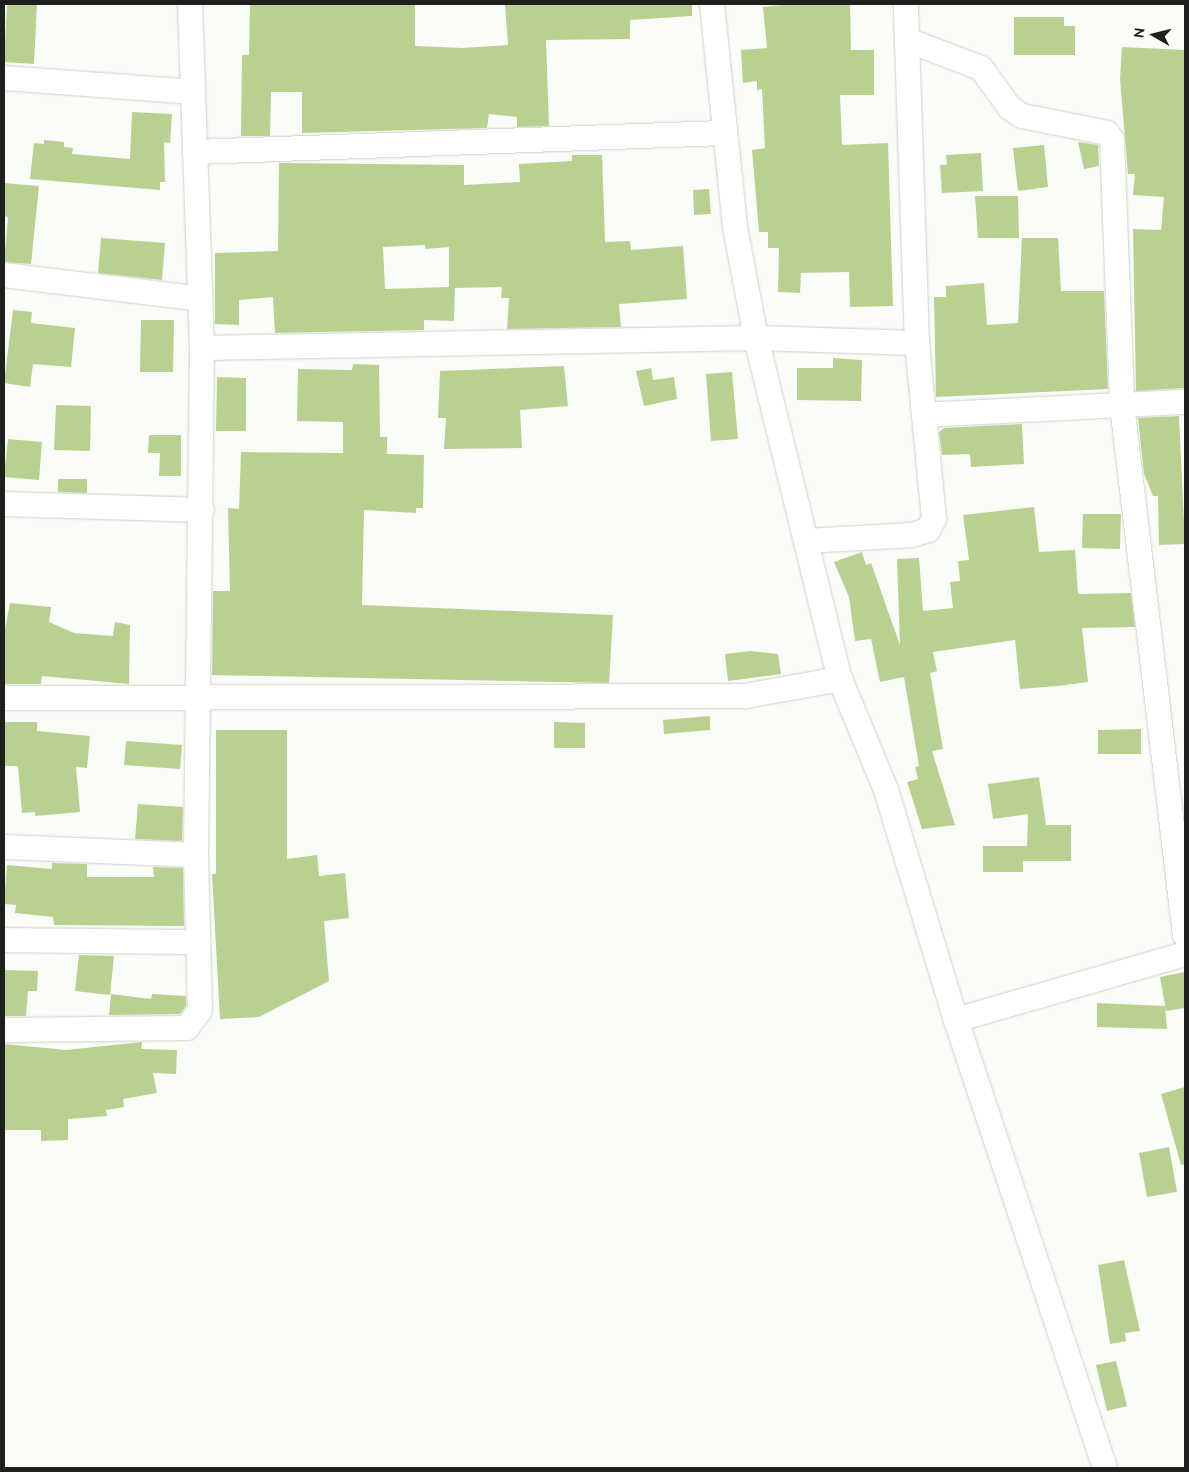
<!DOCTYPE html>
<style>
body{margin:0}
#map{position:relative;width:1189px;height:1472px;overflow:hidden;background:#fafdf7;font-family:Ubuntu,sans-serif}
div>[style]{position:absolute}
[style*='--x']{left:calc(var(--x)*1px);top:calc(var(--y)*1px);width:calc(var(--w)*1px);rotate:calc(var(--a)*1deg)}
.building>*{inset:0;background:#b9d190}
.roads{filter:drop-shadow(0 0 1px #cdd0ca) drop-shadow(0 0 1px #cdd0ca)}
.minor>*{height:24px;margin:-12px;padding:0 12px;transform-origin:12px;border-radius:12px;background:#fff}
span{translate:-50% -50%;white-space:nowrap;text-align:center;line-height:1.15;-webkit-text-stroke:4px #fff;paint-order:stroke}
.frame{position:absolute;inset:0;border:5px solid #1f201e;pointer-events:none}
.north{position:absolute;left:1129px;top:10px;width:50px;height:50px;-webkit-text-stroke:4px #fff;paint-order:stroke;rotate:278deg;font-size:14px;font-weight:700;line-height:20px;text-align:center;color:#1f201e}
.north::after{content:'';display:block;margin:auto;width:18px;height:22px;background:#1f201e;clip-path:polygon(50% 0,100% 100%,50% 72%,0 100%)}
</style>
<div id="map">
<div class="building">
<i style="clip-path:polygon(7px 4px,37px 4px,34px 64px,4px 62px)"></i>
<i style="clip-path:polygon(250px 4px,415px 4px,415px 46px,463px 48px,508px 45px,505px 4px,692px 4px,692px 16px,630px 20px,630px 39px,546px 40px,549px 126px,517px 127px,517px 117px,489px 114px,487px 128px,302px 133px,302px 92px,271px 92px,270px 136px,241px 136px,242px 55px,249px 55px)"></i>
<i style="clip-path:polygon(790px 4px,850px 4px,851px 50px,874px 50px,874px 95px,840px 95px,842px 145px,888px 143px,893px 306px,850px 307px,849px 272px,801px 273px,800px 293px,778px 292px,779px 248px,768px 248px,768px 232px,759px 232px,752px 150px,765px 148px,762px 89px,757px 90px,757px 81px,743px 83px,741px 50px,767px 48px,763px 7px)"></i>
<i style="clip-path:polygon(1014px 17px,1064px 17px,1064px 26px,1075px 26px,1075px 55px,1014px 55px)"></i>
<i style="clip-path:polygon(1122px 47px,1185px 50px,1185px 388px,1136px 391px,1133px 229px,1161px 230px,1164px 197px,1133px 195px,1135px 174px,1128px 174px,1120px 79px)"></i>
<i style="clip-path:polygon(132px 112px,172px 114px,170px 143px,164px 142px,165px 182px,160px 182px,160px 190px,30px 179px,34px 143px,44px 144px,44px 140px,64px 142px,64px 147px,73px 148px,72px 154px,130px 159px)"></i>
<i style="clip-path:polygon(1078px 142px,1098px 145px,1099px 166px,1084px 169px)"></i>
<i style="clip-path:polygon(1044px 145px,1048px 187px,1018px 191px,1013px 148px)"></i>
<i style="clip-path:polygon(981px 153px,983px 191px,942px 193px,940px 165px,947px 165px,946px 155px)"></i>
<i style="clip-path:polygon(evenodd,572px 155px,602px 155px,605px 242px,630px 241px,631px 250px,683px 246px,687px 299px,619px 304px,621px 327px,507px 329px,509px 298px,501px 298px,502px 287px,455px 288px,454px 321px,424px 320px,424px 330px,275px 333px,273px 297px,239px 300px,239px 325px,215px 324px,215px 253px,278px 251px,279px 163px,464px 165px,464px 185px,520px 182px,519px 164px,572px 161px,572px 155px,425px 245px,425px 249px,449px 247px,449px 287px,385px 289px,383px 247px,425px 245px)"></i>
<i style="clip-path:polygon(4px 183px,39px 186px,31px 264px,4px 262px,8px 217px,4px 216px)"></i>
<i style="clip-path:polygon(709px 189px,711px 214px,694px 215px,693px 190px)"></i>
<i style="clip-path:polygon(975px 196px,1018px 196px,1019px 238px,978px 238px)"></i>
<i style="clip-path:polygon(101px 238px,165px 243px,162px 280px,98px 273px)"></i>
<i style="clip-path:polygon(1022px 238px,1058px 238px,1061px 291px,1104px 291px,1108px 389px,936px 397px,934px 297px,946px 297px,946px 286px,984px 283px,987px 325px,1018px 323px)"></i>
<i style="clip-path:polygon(13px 310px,32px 312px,31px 323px,75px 328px,71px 367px,33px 364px,30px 387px,4px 383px)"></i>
<i style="clip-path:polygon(141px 320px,174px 320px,173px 372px,140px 372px)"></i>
<i style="clip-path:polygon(833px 358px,862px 360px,861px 401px,797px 400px,797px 368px,833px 368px)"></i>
<i style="clip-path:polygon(353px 364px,379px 365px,380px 437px,387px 437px,387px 454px,424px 455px,423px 508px,416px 508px,416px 513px,364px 510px,362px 605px,613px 615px,609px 683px,212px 675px,213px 591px,230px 591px,228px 508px,239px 509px,241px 452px,343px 453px,343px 422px,297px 421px,298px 369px,352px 370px)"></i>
<i style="clip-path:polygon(564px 366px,568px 406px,520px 410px,522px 448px,444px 449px,446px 418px,438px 418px,440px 371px)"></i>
<i style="clip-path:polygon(651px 368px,653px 380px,674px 377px,677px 399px,644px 406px,636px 371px)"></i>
<i style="clip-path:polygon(732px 372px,738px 439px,711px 441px,706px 374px)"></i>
<i style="clip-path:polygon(217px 377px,246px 378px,246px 431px,216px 431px)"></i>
<i style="clip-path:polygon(56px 405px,91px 406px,90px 451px,54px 450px)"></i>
<i style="clip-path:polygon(1179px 416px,1185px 544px,1159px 545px,1158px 496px,1153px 496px,1144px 474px,1138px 418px)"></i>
<i style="clip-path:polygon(1022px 424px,1024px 464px,971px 467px,970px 454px,942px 455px,939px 432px,944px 428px)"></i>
<i style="clip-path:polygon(149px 435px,181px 435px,181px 476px,159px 476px,160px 453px,148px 453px)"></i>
<i style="clip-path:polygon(8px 439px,42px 442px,39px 480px,4px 477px)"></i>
<i style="clip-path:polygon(58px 479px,87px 479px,87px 493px,58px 492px)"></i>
<i style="clip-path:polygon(1034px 507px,1039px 552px,1075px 550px,1078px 594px,1131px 593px,1135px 627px,1082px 628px,1088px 682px,1058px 686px,1020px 689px,1015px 640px,933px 652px,937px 671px,930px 673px,943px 749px,932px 751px,955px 825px,922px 829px,907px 782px,918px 779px,915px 767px,919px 766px,904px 677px,880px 682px,871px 639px,855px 641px,849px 597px,834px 562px,862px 552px,866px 565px,871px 563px,900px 645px,897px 559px,919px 558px,923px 611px,953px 608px,950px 582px,960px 581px,958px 561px,969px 560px,963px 515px)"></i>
<i style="clip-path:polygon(1083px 514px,1121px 514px,1120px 549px,1082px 548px)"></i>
<i style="clip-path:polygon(10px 603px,51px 607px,49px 622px,74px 633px,113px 636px,115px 622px,130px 625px,129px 684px,42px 676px,41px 684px,4px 684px,4px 634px)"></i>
<i style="clip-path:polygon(750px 651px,778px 654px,781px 674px,728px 681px,725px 654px)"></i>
<i style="clip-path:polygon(710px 716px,710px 730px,664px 734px,663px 720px)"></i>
<i style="clip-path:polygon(4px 722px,37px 722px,37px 731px,90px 736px,87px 768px,76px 767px,80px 812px,35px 816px,35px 812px,22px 813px,18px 766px,4px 766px)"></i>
<i style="clip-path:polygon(554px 722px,585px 723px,585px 748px,554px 748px)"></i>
<i style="clip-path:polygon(1141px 729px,1141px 754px,1098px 754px,1098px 730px)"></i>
<i style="clip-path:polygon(216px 730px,287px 730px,287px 859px,317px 855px,319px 876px,345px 873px,349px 918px,324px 921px,329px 981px,259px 1017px,220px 1019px,212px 874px,216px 874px)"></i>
<i style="clip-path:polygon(126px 741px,182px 745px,180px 769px,124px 765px)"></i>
<i style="clip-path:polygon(1039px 777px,1046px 825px,1071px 825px,1071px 861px,1023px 861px,1023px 872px,983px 872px,983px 846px,1027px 846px,1028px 814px,993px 819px,988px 784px)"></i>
<i style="clip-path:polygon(138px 804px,183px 807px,182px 841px,135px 839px)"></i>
<i style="clip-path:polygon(52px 863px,87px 864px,87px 877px,154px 877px,153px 867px,183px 868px,184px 926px,54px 925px,53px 917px,15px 913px,16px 905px,4px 904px,7px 865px,52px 869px)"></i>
<i style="clip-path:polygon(79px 955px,114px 956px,110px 995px,75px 991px)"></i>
<i style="clip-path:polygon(4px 970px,38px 971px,37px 991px,28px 991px,26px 1016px,4px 1016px)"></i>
<i style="clip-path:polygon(1185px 972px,1185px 1008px,1166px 1011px,1160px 977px)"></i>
<i style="clip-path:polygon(111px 994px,151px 999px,152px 994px,186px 996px,186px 1006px,180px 1014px,109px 1015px)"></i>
<i style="clip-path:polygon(1097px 1003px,1165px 1006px,1167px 1029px,1097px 1027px)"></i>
<i style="clip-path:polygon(142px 1042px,141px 1049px,177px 1050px,176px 1074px,153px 1073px,157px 1093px,123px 1099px,124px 1107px,106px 1110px,107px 1116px,68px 1119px,68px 1140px,41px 1141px,41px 1130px,4px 1130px,4px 1044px,66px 1050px)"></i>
<i style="clip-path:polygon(1185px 1087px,1185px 1164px,1181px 1165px,1161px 1094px)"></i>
<i style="clip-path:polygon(1169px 1147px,1177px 1192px,1147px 1197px,1139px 1153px)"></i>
<i style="clip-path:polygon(1124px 1260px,1140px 1331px,1125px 1333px,1126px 1341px,1110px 1344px,1098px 1265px)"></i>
<i style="clip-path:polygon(1116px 1361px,1127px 1406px,1107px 1411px,1096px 1365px)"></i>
</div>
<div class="roads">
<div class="minor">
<i style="--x:712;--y:4;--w:224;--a:84.1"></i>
<i style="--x:735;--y:227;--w:113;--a:79.3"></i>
<i style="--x:756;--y:338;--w:351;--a:76.2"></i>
<i style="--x:840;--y:679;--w:120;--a:67.5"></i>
<i style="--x:886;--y:790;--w:240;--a:73.1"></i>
<i style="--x:956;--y:1020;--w:472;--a:71.6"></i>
<i style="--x:907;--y:40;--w:79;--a:20.7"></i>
<i style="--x:981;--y:68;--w:49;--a:54.1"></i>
<i style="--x:1010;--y:108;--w:14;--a:34"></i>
<i style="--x:1022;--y:116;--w:87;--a:11.3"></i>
<i style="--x:1107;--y:133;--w:9;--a:54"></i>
<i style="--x:1112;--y:140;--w:265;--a:87.8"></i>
<i style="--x:1122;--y:405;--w:534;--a:83.22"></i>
<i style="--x:4;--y:78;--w:190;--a:4.2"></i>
<i style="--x:195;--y:152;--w:529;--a:-2.06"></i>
<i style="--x:4;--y:275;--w:198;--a:6.9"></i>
<i style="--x:202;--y:348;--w:554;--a:-1.03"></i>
<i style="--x:756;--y:338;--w:161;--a:1.8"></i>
<i style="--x:924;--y:415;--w:261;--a:-2.9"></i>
<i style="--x:4;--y:504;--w:198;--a:1.7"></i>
<i style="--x:806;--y:541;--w:106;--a:-3.2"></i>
<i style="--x:912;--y:535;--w:17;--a:-17"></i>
<i style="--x:928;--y:530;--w:13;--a:-61"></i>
<i style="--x:934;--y:519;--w:177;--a:-95.5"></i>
<i style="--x:917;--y:343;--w:339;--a:-91.9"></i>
<i style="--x:4;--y:698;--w:741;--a:-0.15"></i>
<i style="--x:745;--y:696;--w:97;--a:-10.1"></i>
<i style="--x:4;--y:847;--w:192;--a:2.4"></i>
<i style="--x:4;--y:940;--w:194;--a:0.6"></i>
<i style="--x:956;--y:1020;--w:238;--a:-16.1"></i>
<i style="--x:4;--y:1030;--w:183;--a:-0.6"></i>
<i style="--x:187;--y:1028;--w:22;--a:-54"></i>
<i style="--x:200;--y:1010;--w:155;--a:-91.5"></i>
<i style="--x:196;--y:855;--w:507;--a:-89.32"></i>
<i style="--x:202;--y:348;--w:344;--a:-92"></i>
</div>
</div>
<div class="frame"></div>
<div class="north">N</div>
</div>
